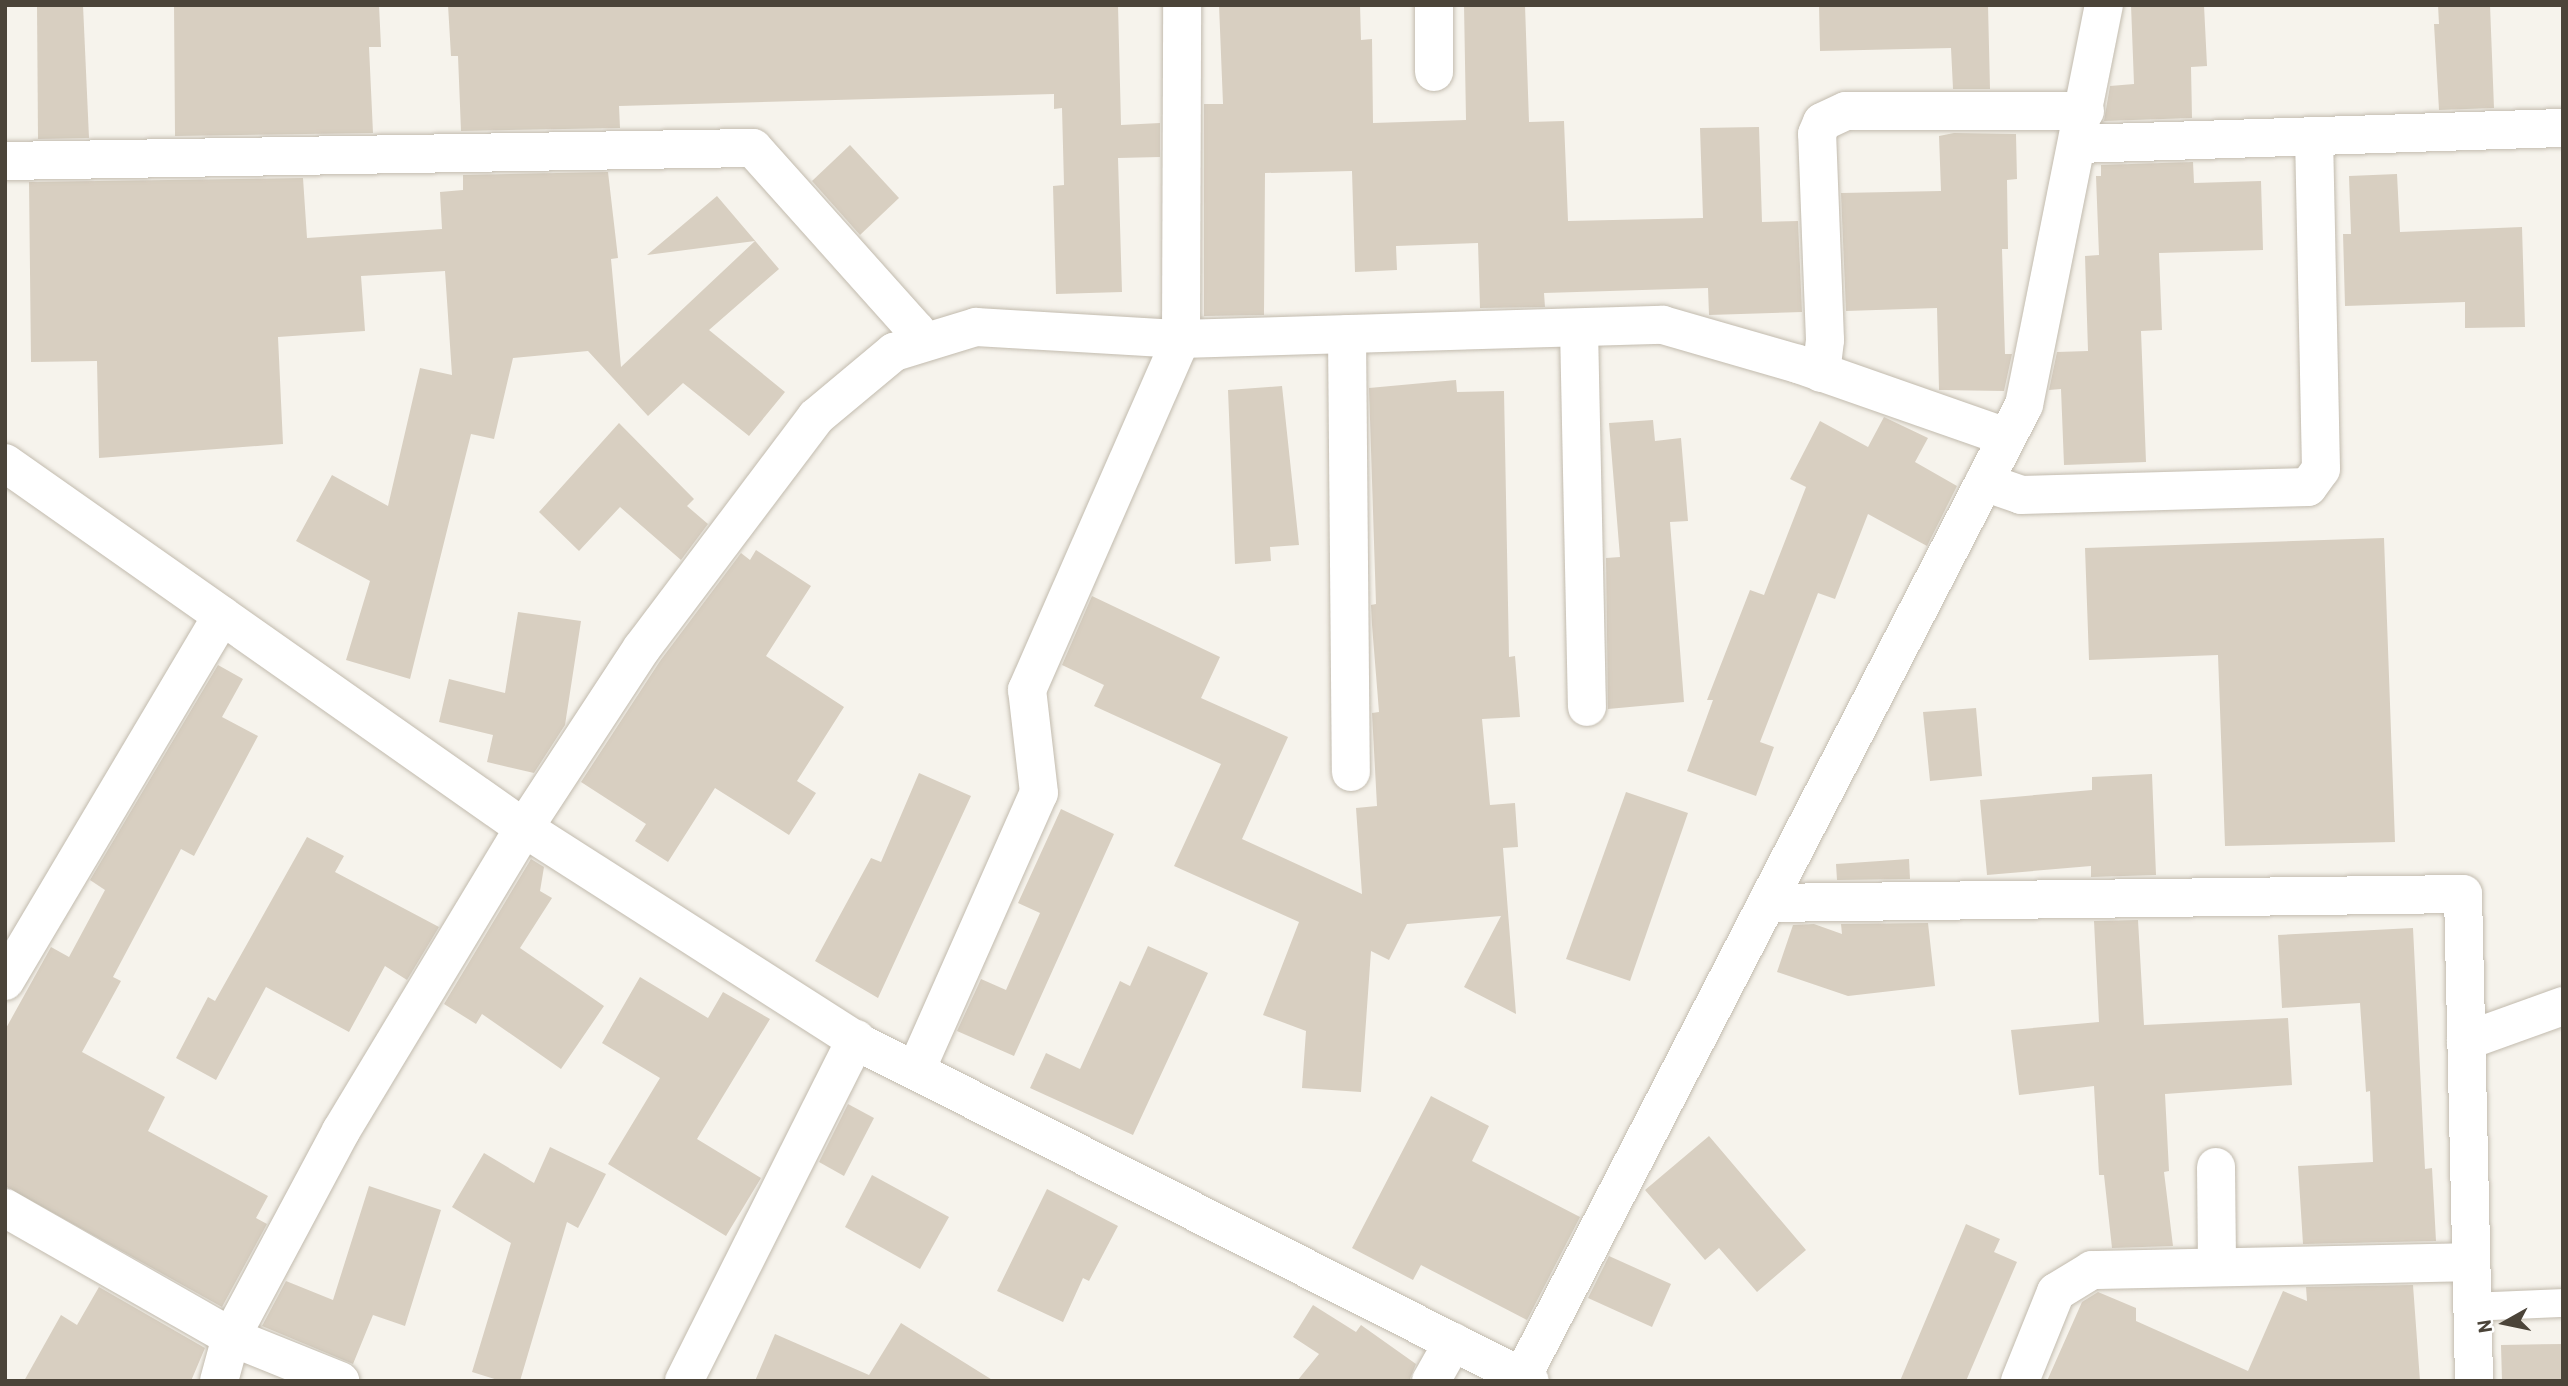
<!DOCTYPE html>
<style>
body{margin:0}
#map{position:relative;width:2568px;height:1386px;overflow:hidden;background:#f6f3ec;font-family:Barlow,sans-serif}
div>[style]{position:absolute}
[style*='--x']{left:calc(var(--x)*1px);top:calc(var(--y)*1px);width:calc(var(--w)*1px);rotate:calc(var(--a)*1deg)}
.building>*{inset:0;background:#d8cfc1}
.roads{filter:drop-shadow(0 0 2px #c2bbae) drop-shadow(0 0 2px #c2bbae)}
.service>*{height:28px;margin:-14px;padding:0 14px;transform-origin:14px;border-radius:14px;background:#fff}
.minor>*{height:38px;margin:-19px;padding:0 19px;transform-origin:19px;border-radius:19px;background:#fff}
.tertiary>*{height:38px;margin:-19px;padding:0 19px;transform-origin:19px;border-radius:19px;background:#fff}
span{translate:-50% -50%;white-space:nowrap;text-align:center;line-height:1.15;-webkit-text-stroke:7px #fff;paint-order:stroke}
.frame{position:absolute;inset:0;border:7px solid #4b4439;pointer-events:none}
.north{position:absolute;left:2470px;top:1288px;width:70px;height:70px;-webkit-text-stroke:5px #fff;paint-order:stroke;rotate:261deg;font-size:19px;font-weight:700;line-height:28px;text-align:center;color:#4b4439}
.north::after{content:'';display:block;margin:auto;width:24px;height:32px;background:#4b4439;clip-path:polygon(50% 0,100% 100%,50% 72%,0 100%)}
</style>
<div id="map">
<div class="building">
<i style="clip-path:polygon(37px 5px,83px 5px,89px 138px,38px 139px)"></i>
<i style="clip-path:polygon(174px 5px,379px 5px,381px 47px,369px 47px,373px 133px,175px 136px)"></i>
<i style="clip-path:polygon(448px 5px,1118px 5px,1121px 125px,1160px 123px,1160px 157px,1118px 158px,1122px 292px,1056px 294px,1053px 186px,1064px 185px,1062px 108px,1054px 109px,1054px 94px,619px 106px,620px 128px,461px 131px,458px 56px,451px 56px)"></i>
<i style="clip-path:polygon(1219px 5px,1360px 5px,1361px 40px,1372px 39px,1373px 123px,1466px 120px,1464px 5px,1525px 5px,1529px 122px,1564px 121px,1568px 221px,1703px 218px,1700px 128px,1759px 127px,1762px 222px,1798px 221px,1802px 312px,1709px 315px,1708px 288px,1544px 293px,1545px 307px,1480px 308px,1478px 243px,1396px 246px,1397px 270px,1355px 272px,1352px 171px,1265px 173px,1264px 315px,1204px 316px,1204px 104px,1223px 104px)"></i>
<i style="clip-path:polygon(1819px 5px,1988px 5px,1990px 89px,1953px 89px,1951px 48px,1820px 51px)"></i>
<i style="clip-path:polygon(2131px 5px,2204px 5px,2207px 66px,2191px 67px,2192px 118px,2104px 121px,2110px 86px,2134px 84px)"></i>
<i style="clip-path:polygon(2438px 5px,2490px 5px,2494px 108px,2439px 110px,2434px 24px,2439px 24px)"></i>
<i style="clip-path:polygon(1954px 133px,2016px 134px,2017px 179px,2007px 180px,2008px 249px,2002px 249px,2005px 354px,2012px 354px,2004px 391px,1939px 390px,1937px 308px,1846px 311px,1841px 193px,1941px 191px,1939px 136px)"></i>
<i style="clip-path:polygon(850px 145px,899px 198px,860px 235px,812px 181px)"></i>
<i style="clip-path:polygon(2193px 162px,2194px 183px,2261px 181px,2263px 250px,2159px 253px,2162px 330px,2141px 331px,2146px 462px,2064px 465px,2061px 389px,2049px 390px,2057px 352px,2088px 351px,2085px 256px,2099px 255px,2096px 176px,2101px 176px,2101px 165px)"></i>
<i style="clip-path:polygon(608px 172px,618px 258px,611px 259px,621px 367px,755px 241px,647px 255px,717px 196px,779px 269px,709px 330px,785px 392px,749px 436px,683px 383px,648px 416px,588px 351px,513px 358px,494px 439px,471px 434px,410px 679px,346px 660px,370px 581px,296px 541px,332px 475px,388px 506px,420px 368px,452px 375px,445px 271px,361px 276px,365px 331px,278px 337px,283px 444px,99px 458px,97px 361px,31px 362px,29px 182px,303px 178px,307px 238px,442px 229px,440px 192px,463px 190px,463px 175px)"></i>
<i style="clip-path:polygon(2397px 174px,2400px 232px,2522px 227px,2525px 327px,2465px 328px,2465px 302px,2345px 306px,2343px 234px,2351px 234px,2349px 176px)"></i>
<i style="clip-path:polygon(1456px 380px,1457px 392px,1504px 391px,1509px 657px,1515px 656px,1520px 717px,1482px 719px,1490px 805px,1515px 803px,1518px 847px,1503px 848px,1516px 1014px,1464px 987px,1501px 916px,1407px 924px,1389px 960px,1371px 951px,1361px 1092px,1302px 1088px,1306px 1031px,1263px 1015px,1299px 922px,1174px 866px,1221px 764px,1094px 706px,1104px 685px,1062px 665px,1092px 596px,1220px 657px,1201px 698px,1288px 737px,1242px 839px,1362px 894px,1356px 808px,1377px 806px,1372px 713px,1379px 712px,1372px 625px,1371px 605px,1376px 604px,1369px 388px)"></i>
<i style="clip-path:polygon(1282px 386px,1299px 545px,1270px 547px,1271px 561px,1235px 564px,1228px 390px)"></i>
<i style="clip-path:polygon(1884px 417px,1928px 438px,1915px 462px,1957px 486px,1927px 546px,1868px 514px,1835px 599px,1818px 593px,1760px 742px,1774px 747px,1756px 796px,1687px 771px,1713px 700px,1707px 700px,1750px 590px,1764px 595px,1806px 487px,1790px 479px,1820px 421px,1868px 447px)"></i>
<i style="clip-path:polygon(1653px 420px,1655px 441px,1681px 438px,1688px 521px,1670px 522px,1684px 702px,1608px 709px,1606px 558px,1620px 557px,1609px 423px)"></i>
<i style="clip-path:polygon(619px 423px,694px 499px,687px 506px,708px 524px,681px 560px,620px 507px,579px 551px,539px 512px)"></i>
<i style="clip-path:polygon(2384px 538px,2395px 842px,2225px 846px,2218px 655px,2089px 660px,2085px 548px)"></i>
<i style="clip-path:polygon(756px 550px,811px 586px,766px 656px,844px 707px,797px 781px,816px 793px,789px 835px,715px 788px,668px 862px,635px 841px,646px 824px,581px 782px,660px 661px,741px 553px,750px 560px)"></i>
<i style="clip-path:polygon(518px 612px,581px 621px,565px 725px,534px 773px,487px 762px,493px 735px,439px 722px,449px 679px,505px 693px)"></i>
<i style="clip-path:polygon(218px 665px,243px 679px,222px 717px,258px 736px,194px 856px,181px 849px,113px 977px,121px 981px,82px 1052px,165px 1097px,148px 1131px,268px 1196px,256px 1218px,267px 1224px,222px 1307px,5px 1186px,5px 1030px,51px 947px,69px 957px,105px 890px,90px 880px)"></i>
<i style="clip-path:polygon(1976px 708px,1982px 776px,1930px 781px,1923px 712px)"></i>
<i style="clip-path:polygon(919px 773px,971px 796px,878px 998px,815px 961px,871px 858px,881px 862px)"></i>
<i style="clip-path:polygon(2152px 774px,2156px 875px,2091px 877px,2091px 866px,1987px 875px,1980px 800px,2092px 790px,2092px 777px)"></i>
<i style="clip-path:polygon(1626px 792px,1688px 813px,1630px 981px,1566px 959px)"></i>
<i style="clip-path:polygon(1061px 809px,1114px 834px,1014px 1056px,957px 1031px,981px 979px,1006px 990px,1040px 913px,1018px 903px)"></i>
<i style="clip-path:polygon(307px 837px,344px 856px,335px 872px,439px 927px,407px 980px,385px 966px,349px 1032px,266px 987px,216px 1080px,176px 1058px,208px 997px,215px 1001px)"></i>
<i style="clip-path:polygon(531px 859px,544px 867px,540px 891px,552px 898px,520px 948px,604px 1006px,561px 1069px,482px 1014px,476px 1024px,444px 1004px)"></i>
<i style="clip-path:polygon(1909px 859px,1910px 879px,1837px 880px,1836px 864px)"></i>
<i style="clip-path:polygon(2138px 920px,2144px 1025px,2288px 1018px,2292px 1085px,2165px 1094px,2169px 1171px,2164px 1172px,2173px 1246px,2112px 1248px,2104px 1175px,2099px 1175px,2094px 1086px,2019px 1095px,2011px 1030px,2099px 1022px,2094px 921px)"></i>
<i style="clip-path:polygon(1928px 923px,1935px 986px,1848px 996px,1777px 972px,1793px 925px,1814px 924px,1842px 934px,1841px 924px)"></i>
<i style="clip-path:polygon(2413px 928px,2425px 1169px,2432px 1168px,2436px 1241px,2303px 1244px,2298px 1166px,2373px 1162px,2370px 1091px,2366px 1092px,2360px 1003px,2282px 1008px,2278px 935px)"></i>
<i style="clip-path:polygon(1148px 946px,1208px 973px,1133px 1135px,1030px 1088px,1046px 1053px,1080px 1069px,1120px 981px,1130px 986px)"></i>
<i style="clip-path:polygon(640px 977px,708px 1018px,723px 992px,770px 1019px,697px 1139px,761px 1178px,726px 1236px,608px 1164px,660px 1078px,602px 1043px)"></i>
<i style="clip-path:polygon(1431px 1096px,1489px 1126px,1472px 1161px,1580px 1217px,1527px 1320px,1421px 1265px,1413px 1280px,1352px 1248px)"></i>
<i style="clip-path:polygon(848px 1104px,874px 1118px,844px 1176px,819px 1162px)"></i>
<i style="clip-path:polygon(1709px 1136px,1806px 1250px,1757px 1292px,1719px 1248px,1705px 1260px,1645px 1190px)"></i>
<i style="clip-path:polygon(550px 1147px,606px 1174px,578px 1228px,567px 1222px,520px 1381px,501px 1381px,472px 1372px,511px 1243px,452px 1207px,484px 1153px,534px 1183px)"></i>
<i style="clip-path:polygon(872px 1175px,949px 1217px,920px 1269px,845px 1227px)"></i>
<i style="clip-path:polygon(369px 1186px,441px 1210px,405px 1326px,373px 1315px,353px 1364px,262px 1326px,286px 1281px,333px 1300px)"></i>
<i style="clip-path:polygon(1047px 1189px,1118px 1226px,1089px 1281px,1083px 1278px,1063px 1322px,997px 1291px)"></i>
<i style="clip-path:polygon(1966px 1224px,2000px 1239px,1994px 1252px,2017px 1262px,1966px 1381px,1900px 1381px)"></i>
<i style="clip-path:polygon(1609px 1256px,1671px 1284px,1652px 1327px,1588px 1298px)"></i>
<i style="clip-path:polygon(2413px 1285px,2420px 1381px,2047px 1381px,2082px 1302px,2098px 1292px,2136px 1308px,2136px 1321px,2248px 1371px,2283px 1291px,2307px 1301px,2306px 1287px)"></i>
<i style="clip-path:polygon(99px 1287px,205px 1348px,191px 1381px,24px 1381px,61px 1315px,77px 1325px)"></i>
<i style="clip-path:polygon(1313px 1305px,1356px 1332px,1361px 1325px,1416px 1364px,1409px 1381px,1297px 1381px,1319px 1354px,1293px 1337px)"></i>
<i style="clip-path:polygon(901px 1323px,994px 1381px,755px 1381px,775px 1334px,869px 1375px)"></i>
<i style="clip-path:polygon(2563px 1344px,2563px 1381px,2502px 1381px,2501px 1345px)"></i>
</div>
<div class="roads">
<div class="service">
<i style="--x:2471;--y:1307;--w:92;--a:-2.5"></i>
</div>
<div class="minor">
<i style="--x:1434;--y:5;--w:67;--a:90"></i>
<i style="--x:2079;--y:144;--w:484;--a:-1.9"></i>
<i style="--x:5;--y:161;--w:748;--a:-1"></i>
<i style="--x:753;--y:148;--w:244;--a:48.2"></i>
<i style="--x:916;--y:330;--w:14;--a:69"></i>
<i style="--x:1579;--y:328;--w:379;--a:88.8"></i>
<i style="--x:1347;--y:334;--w:438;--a:89.5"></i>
<i style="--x:1821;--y:373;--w:33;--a:-83"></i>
<i style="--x:1825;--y:340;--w:206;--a:-92.2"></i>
<i style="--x:1817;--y:134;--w:13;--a:-67"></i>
<i style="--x:1822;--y:122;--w:26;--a:-25"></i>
<i style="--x:1846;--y:111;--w:239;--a:0"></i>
<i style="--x:1984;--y:482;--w:39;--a:19"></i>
<i style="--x:2021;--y:495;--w:287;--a:-1.6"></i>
<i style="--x:2308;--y:487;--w:22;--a:-54"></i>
<i style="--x:2321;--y:469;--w:331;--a:-91.2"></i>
<i style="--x:1767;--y:903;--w:696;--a:-0.74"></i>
<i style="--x:2463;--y:894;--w:487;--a:88.7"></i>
<i style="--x:5;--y:981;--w:425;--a:-59.3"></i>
<i style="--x:2466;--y:1041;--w:103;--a:-19.8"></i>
<i style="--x:916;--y:1070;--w:303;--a:-66.1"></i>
<i style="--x:1039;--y:793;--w:104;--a:-96.6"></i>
<i style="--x:1027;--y:690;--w:383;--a:-66.3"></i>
<i style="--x:1181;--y:339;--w:334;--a:-89.8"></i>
<i style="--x:2216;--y:1167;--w:98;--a:89.4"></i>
<i style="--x:5;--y:1208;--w:260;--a:29.7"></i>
<i style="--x:231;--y:1337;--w:118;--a:22"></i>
<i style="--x:1522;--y:1377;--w:1094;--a:-62.69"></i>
<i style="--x:2024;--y:405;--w:408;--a:-78.7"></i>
<i style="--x:219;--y:1381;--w:46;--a:-74.7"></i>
<i style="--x:231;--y:1337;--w:234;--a:-61.9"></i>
<i style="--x:341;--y:1131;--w:354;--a:-58.9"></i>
<i style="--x:524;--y:828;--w:215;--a:-56.8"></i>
<i style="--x:642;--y:648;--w:289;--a:-53"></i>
<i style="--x:816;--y:417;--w:102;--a:-39.8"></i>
<i style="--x:894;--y:352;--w:86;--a:-17"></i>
<i style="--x:976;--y:327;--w:205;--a:3.4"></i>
<i style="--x:1181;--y:339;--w:482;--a:-1.7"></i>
<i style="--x:1663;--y:325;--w:141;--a:16.1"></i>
<i style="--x:1798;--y:364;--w:221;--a:19.3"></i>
<i style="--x:684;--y:1381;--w:383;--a:-63.3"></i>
<i style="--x:1431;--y:1381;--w:45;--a:-60.6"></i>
<i style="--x:2020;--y:1381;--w:96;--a:-68"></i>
<i style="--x:2056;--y:1292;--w:42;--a:-31.4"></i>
<i style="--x:2092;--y:1270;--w:378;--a:-1.2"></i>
</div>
<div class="tertiary">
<i style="--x:5;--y:463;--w:634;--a:35.12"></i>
<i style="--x:524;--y:828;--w:399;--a:32.6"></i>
<i style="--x:860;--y:1043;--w:750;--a:26.77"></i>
</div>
</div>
<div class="frame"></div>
<div class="north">N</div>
</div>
